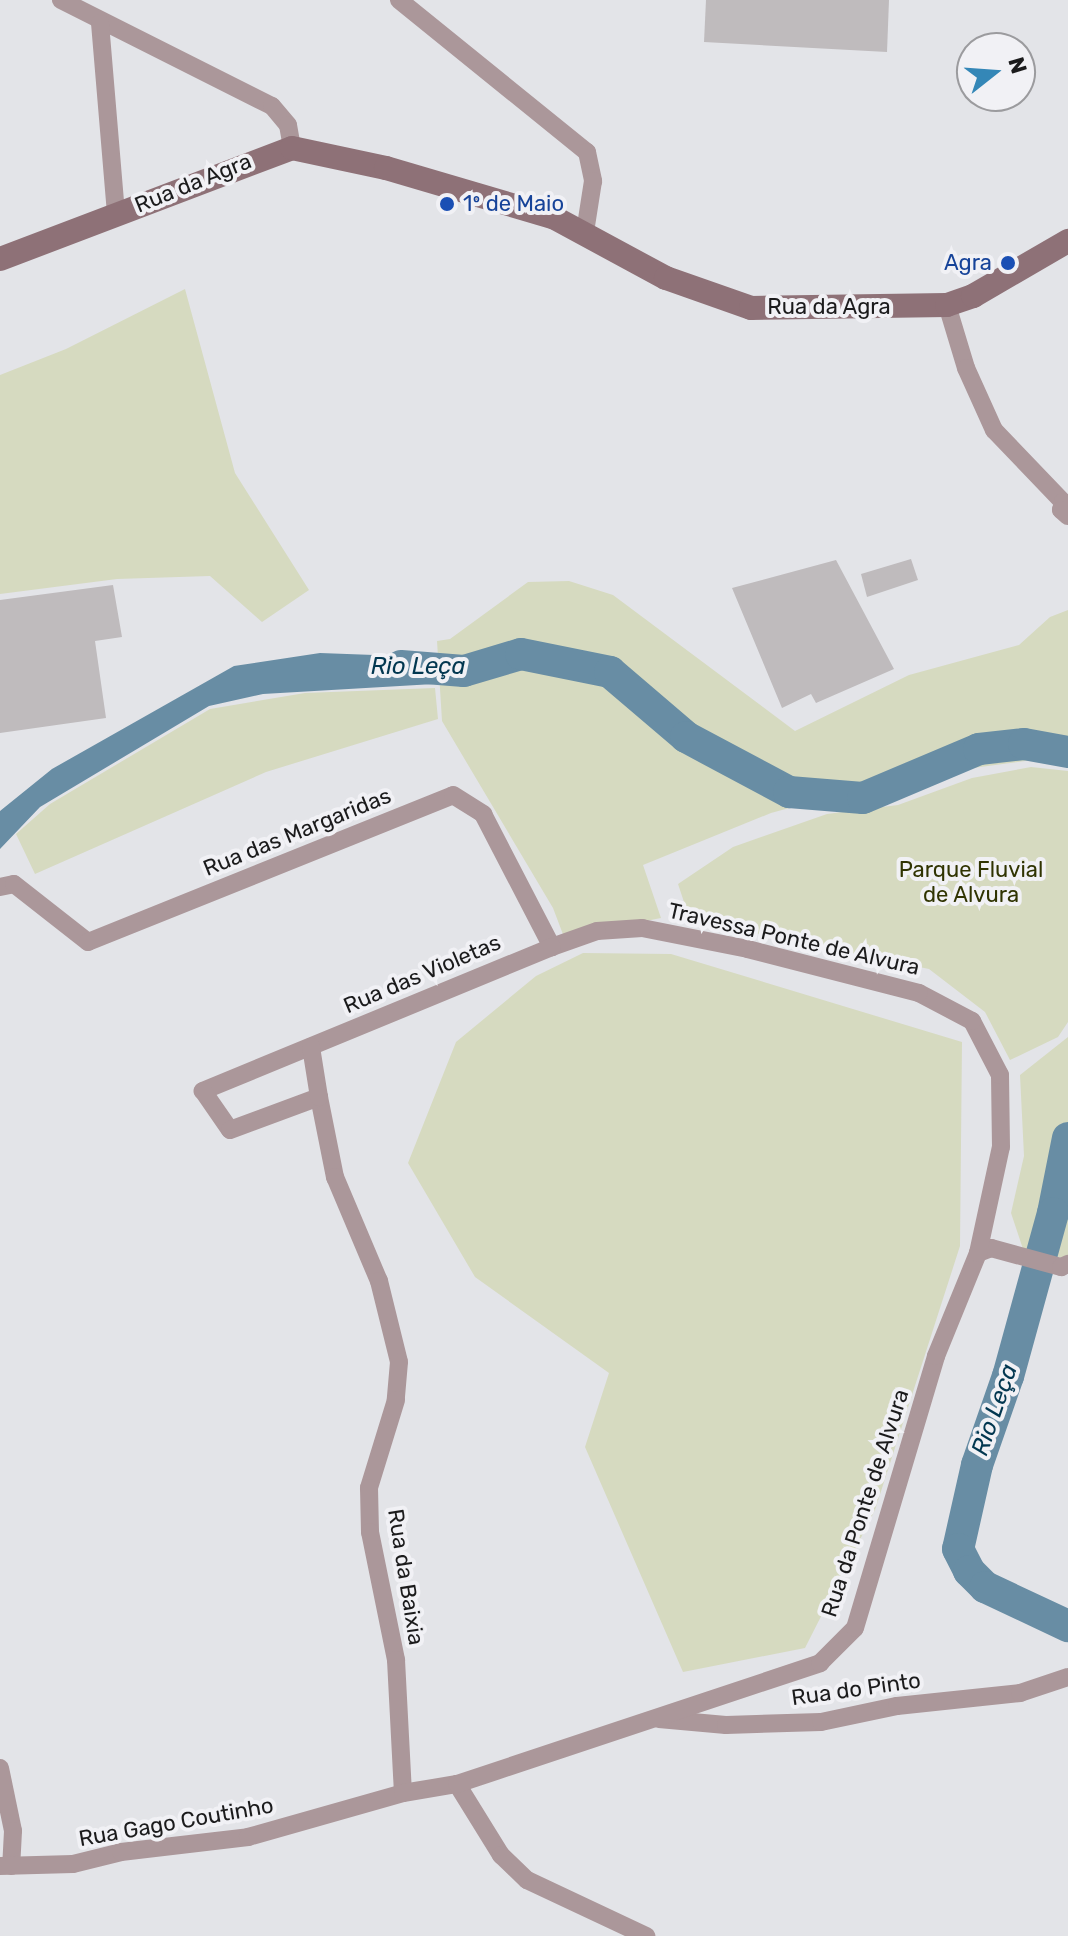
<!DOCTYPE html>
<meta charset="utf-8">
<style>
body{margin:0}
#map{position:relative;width:1068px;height:1936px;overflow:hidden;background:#e3e4e8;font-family:Rubik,sans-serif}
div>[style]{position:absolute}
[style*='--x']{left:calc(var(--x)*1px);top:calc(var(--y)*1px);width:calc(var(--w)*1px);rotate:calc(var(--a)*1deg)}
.green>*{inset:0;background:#d6dac0}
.water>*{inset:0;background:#688da4}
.river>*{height:32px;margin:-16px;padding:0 16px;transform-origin:16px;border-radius:16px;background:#688da4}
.building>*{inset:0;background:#bfbbbd}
.street>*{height:18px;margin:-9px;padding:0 9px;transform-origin:9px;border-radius:9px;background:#ab979a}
.secondary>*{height:24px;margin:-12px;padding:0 12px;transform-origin:12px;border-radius:12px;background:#8e7177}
.dots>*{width:22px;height:22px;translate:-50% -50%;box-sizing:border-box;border:4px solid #f1f1f5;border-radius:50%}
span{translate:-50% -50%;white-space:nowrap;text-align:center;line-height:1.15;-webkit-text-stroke:8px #f1f1f5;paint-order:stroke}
.street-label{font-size:22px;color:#1b1b1c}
.transit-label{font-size:22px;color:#164399}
.left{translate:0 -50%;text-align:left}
.right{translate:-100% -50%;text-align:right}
.park-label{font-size:22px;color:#303402}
.water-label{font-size:24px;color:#023750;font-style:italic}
.north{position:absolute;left:956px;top:32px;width:80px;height:80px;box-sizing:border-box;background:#f1f1f5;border:2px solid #9b9b9e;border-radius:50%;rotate:73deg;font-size:22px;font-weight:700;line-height:32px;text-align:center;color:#1b1b1c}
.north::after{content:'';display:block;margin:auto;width:28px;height:36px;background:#3487b7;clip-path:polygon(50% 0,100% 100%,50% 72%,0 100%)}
</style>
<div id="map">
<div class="green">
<i style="clip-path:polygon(185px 289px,235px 473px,309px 590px,262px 622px,210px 576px,117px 579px,0 594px,0 375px,66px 349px)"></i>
<i style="clip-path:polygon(569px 581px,613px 595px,795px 731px,909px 675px,1019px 645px,1050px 617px,1068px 610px,1068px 765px,1055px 757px,973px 768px,855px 805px,804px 804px,771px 813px,643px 865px,661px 918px,564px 937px,553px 908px,442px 721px,437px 641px,450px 639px,528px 582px)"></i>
<i style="clip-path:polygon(435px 688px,438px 719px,266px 772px,35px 874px,16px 834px,50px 804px,210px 709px,305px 693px)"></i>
<i style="clip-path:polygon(1031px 767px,1068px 771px,1068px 1022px,1058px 1037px,1010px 1060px,985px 1012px,929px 969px,690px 920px,678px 884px,733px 847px,827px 814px,898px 805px,972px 778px)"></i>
<i style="clip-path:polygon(583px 953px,671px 954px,962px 1042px,960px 1246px,875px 1510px,805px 1648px,683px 1672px,585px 1447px,609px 1373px,475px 1277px,408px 1163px,456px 1042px,536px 976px)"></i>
<i style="clip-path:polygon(1068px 1037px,1068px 1259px,1023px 1249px,1011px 1213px,1024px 1156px,1020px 1075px)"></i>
</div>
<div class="water">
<i style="clip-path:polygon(320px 653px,455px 658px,434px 684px,263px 694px,209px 706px,40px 807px,0 849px,0 811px,52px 769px,234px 666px)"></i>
</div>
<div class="river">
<i style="--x:401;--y:666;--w:63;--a:4.5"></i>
<i style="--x:464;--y:671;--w:59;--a:-16.6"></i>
<i style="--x:521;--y:654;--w:91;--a:11.4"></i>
<i style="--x:610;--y:672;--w:100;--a:40.5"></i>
<i style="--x:686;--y:737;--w:117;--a:28.1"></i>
<i style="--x:789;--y:792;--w:74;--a:4.6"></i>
<i style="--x:863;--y:798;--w:126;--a:-22.9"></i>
<i style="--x:979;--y:749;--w:45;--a:-6.3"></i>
<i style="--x:1024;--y:744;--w:45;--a:10.3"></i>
<i style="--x:1068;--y:1138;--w:76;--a:101.3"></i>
<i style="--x:1053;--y:1213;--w:169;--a:105.4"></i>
<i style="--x:1008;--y:1376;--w:94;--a:109.2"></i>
<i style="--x:977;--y:1465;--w:86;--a:102.7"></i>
<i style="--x:958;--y:1549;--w:25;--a:63"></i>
<i style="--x:969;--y:1571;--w:23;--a:45"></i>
<i style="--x:985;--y:1587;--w:92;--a:25.2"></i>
</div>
<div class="building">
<i style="clip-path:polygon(706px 0,889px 0,887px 52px,704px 42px)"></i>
<i style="clip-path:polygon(911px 559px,918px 580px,867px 597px,861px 574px)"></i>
<i style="clip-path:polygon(836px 560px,894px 669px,816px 703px,811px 694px,782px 708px,732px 588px)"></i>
<i style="clip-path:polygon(113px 585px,122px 637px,95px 641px,106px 718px,0 733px,0 600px)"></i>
</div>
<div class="street">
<i style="--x:61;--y:0;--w:236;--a:26.7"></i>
<i style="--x:272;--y:106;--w:25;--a:50"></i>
<i style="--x:288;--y:125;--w:23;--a:80"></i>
<i style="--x:399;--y:0;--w:242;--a:39"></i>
<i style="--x:587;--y:152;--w:30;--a:78"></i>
<i style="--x:593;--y:181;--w:52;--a:98.9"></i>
<i style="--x:100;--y:23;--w:191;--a:85.2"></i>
<i style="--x:947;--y:305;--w:66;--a:73.2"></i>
<i style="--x:966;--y:368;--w:68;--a:65.7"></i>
<i style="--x:994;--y:430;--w:100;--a:46.2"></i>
<i style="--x:1063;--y:502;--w:8;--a:104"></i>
<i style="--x:1061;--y:510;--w:9;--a:41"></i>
<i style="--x:0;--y:887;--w:14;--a:-12"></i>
<i style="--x:14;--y:884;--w:94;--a:38.1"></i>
<i style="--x:88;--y:942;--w:393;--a:-21.9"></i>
<i style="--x:453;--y:795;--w:36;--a:32"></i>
<i style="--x:483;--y:814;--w:150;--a:62.6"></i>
<i style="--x:319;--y:1097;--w:82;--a:78.7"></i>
<i style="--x:335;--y:1177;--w:113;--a:67.1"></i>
<i style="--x:379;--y:1281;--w:83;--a:76.1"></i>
<i style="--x:399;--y:1362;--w:38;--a:95"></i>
<i style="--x:396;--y:1400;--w:92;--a:107.1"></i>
<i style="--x:369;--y:1488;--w:44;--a:88.7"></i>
<i style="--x:370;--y:1532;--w:131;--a:78.5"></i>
<i style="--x:396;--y:1660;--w:133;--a:87"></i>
<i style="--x:978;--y:1253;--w:14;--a:-21"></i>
<i style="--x:991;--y:1248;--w:73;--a:15.2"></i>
<i style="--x:1061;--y:1267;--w:8;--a:-23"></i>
<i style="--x:659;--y:1719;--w:67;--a:5.1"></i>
<i style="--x:726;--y:1725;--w:95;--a:-1.8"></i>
<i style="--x:821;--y:1722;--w:78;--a:-11.9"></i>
<i style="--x:897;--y:1706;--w:124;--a:-6"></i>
<i style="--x:1020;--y:1693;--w:51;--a:-18.4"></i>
<i style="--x:0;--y:1768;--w:64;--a:78.3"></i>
<i style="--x:13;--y:1831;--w:35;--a:93"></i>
<i style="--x:457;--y:1784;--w:84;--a:58.2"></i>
<i style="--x:501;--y:1855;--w:36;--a:44"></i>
<i style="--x:527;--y:1880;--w:132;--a:25.2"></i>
<i style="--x:0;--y:1866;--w:73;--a:-1.6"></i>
<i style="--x:73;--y:1864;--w:49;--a:-14"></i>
<i style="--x:121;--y:1852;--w:128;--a:-6.7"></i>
<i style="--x:248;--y:1837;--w:161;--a:-15.8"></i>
<i style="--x:403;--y:1793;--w:55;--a:-9.5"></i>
<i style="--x:457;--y:1784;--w:383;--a:-18.4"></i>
<i style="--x:820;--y:1663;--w:49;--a:-45"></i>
<i style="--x:855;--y:1628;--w:284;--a:-73.4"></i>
<i style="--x:936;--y:1356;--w:111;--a:-67.8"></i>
<i style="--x:978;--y:1253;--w:108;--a:-77.8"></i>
<i style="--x:1001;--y:1147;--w:72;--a:-90.8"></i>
<i style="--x:1000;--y:1075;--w:61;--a:-117.4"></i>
<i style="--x:972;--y:1021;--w:60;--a:-152.2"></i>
<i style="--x:919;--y:993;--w:177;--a:-165.6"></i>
<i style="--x:748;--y:949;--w:108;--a:-168.8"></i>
<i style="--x:642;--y:928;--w:45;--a:176.2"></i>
<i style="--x:597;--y:931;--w:48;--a:160.4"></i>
<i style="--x:552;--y:947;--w:378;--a:157.6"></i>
<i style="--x:203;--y:1091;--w:47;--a:55.3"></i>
<i style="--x:230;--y:1130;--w:95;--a:-20.3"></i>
<i style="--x:319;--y:1097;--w:51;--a:-99.1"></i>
</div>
<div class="secondary">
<i style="--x:0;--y:259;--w:312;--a:-20.8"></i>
<i style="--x:292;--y:148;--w:96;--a:12"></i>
<i style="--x:386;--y:168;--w:174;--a:16.4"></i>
<i style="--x:553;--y:217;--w:128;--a:28.4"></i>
<i style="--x:666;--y:278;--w:90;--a:19.4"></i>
<i style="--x:751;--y:308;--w:196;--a:-0.9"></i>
<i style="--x:947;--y:305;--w:28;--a:-19"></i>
<i style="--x:973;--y:296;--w:110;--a:-30.1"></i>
</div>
<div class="dots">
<i style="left:447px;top:204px;background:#1a4fb4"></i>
<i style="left:1008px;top:263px;background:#1a4fb4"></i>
</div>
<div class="street-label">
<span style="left:193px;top:183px;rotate:-22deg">Rua da Agra</span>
<span style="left:829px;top:307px">Rua da Agra</span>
<span style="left:297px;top:832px;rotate:-22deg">Rua das Margaridas</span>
<span style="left:794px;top:939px;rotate:13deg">Travessa Ponte de Alvura</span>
<span style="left:422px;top:974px;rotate:-23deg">Rua das Violetas</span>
<span style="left:865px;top:1503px;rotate:-72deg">Rua da Ponte de Alvura</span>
<span style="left:406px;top:1577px;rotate:81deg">Rua da Baixia</span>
<span style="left:856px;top:1689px;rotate:-8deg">Rua do Pinto</span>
<span style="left:176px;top:1822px;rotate:-10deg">Rua Gago Coutinho</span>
</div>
<div class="transit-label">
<span class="left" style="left:463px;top:204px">1º de Maio</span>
<span class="right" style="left:992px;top:263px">Agra</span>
</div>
<div class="park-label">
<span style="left:971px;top:882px">Parque Fluvial<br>de Alvura</span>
</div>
<div class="water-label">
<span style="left:418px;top:667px">Rio Leça</span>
<span style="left:995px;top:1410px;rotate:-71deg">Rio Leça</span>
</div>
<div class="north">N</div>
</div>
